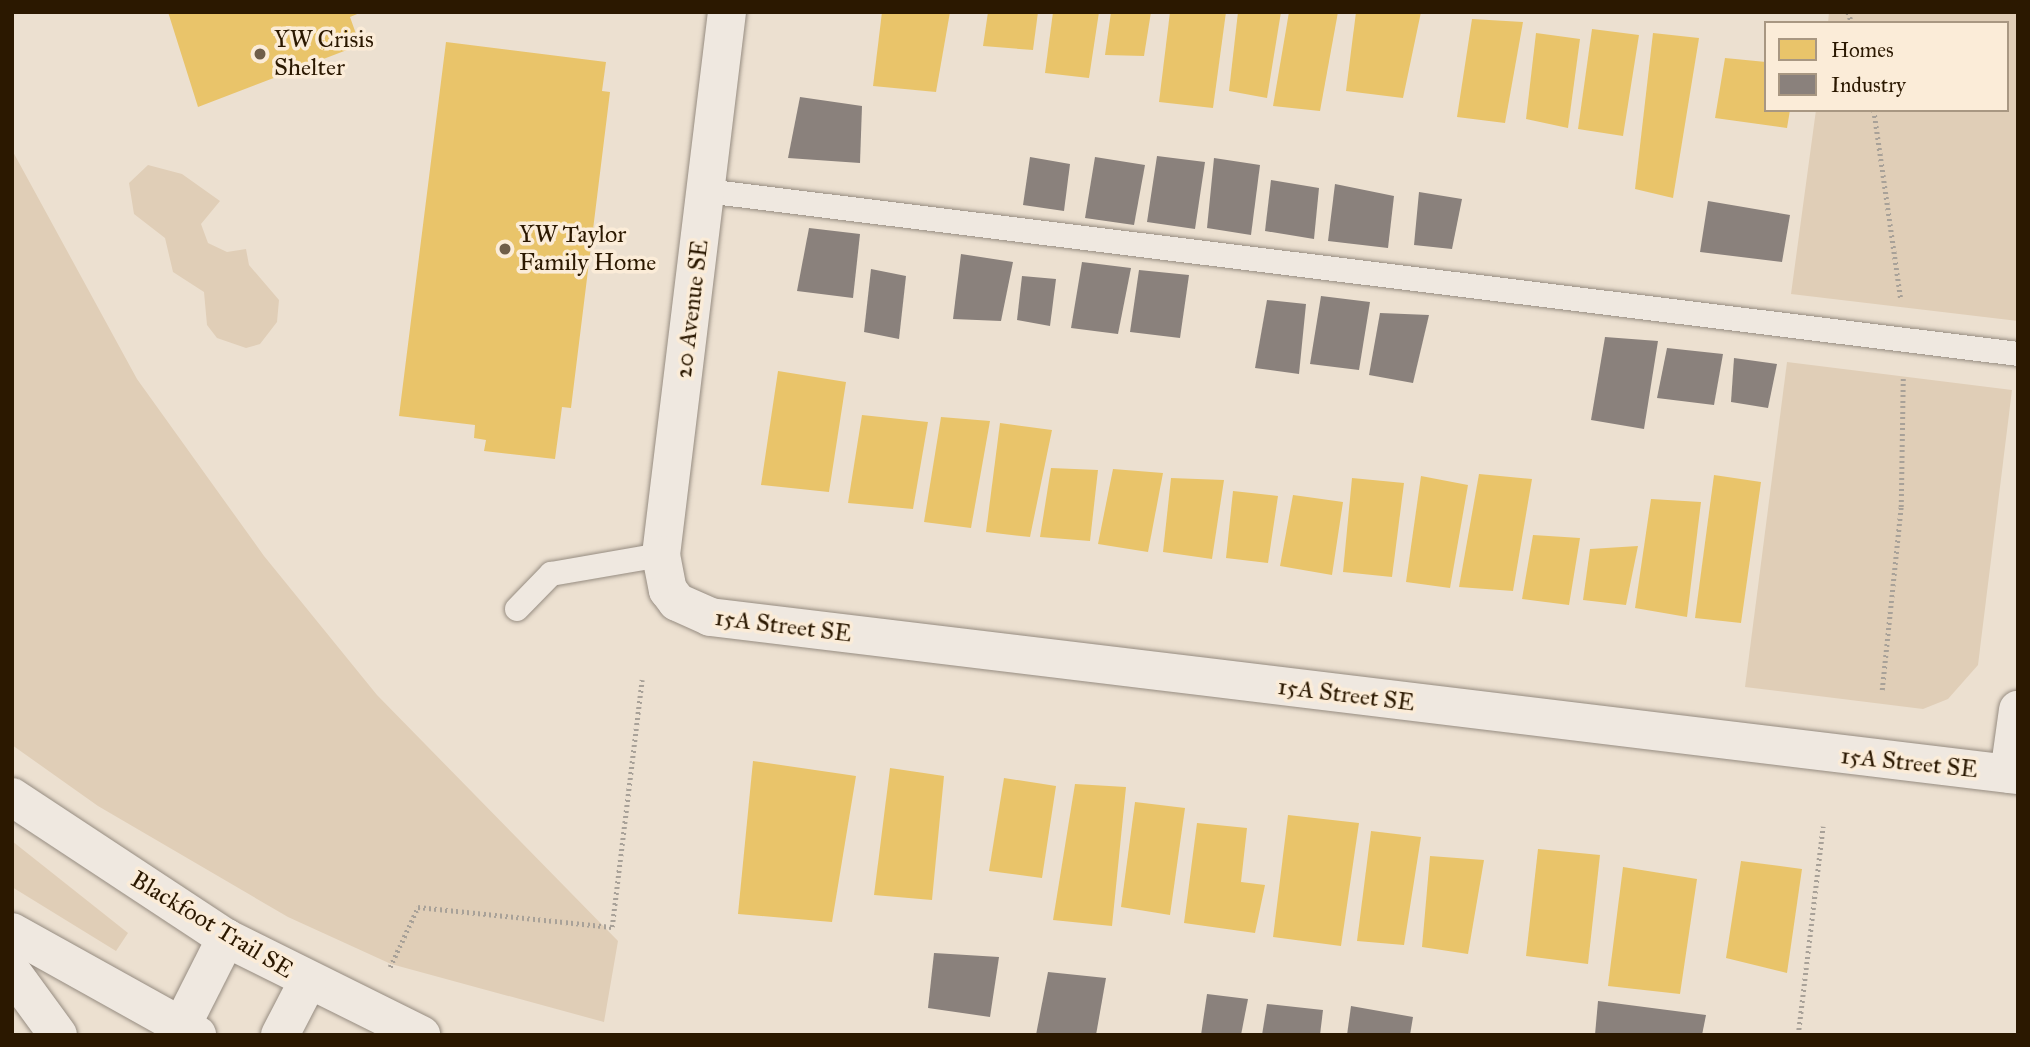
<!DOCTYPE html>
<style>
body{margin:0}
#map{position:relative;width:2030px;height:1047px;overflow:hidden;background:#ece0d0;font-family:"IM FELL Great Primer",serif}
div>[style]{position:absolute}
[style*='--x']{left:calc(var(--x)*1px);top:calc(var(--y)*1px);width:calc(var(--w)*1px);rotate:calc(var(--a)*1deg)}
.green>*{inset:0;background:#e0ceb7}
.homes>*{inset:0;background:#e9c46a}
.industry>*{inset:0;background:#8a817c}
.path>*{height:4.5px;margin-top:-2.25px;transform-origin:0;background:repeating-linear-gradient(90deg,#a8a198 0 2px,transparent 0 5.5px)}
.roads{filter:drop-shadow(0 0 2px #968c81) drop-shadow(0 0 2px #968c81)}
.lane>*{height:24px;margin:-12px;padding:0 12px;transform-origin:12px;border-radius:12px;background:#efe8e0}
.street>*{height:38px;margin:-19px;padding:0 19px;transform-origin:19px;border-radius:19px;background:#efe8e0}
.secondary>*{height:38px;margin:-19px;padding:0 19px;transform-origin:19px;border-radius:19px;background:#efe8e0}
.dots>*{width:19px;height:19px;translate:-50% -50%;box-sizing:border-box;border:4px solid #fbecd8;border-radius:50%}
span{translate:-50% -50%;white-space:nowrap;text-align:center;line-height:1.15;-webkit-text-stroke:7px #fbecd8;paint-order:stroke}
.poi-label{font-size:24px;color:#2b1800}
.left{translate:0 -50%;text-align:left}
.street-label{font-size:24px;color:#2b1800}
.frame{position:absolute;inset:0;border:14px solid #2b1800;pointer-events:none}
.legend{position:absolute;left:1764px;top:21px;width:245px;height:91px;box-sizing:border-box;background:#fbecd8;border:2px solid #a89782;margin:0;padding:9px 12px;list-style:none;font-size:21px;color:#2b1800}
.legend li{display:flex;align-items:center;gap:14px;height:35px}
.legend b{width:35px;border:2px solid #a89782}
</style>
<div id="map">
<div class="green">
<i style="clip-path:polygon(1829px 12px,2018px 12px,2018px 321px,1791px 294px,1816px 110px,2007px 110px,2007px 23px,1828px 23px)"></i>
<i style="clip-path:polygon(12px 150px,137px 379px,264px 556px,377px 695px,618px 941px,604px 1022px,391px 964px,288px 917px,98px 806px,12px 745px)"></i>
<i style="clip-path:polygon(148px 165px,182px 174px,220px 201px,201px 224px,208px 243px,227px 252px,246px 249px,249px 265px,279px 300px,277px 322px,260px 344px,246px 348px,217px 338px,207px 325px,204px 292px,173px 272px,165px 238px,134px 214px,129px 183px)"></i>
<i style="clip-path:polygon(1787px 362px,2012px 390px,1978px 665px,1948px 699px,1923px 709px,1745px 687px)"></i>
<i style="clip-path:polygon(12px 841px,128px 933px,116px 951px,12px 887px)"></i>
</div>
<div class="homes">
<i style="clip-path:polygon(168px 12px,362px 12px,350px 17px,360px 45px,198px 107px)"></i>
<i style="clip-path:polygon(882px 12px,950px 12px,936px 92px,873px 86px)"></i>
<i style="clip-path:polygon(988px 12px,1038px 12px,1033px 50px,983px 46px)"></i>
<i style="clip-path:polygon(1053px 12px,1099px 12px,1089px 78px,1045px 73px)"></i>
<i style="clip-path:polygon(1111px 12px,1151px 12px,1144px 56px,1105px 55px)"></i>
<i style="clip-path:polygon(1170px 12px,1226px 12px,1213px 108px,1159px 102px)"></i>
<i style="clip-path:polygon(1238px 12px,1281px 12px,1267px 98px,1229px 91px)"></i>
<i style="clip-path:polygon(1289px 12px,1338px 12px,1320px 111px,1273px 106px)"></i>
<i style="clip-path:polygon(1356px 12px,1421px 12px,1403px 98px,1346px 91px)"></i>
<i style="clip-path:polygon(1472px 19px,1523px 22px,1505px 123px,1457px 117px)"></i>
<i style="clip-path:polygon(1592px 29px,1639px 35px,1623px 136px,1578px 129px)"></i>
<i style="clip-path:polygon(1536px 33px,1580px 39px,1568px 128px,1526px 119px)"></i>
<i style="clip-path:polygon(1653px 33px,1699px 38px,1673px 198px,1635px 189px)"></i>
<i style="clip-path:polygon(446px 42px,606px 62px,602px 91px,610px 92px,571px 408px,562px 407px,555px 459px,484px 451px,486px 440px,474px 438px,475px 425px,399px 416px)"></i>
<i style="clip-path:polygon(1725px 58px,1766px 62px,1766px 110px,1790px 110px,1787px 128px,1715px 118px)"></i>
<i style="clip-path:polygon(778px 371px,846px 382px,829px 492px,761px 485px)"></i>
<i style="clip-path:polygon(862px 415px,928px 422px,913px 509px,848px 503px)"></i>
<i style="clip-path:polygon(941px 417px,990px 421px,971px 528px,924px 522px)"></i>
<i style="clip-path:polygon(1000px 423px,1052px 430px,1030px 537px,986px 532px)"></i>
<i style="clip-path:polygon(1051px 468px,1098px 470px,1090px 541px,1040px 537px)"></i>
<i style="clip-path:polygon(1113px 469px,1163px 473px,1148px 552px,1098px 544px)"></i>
<i style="clip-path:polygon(1479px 474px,1532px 479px,1513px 591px,1459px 587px)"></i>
<i style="clip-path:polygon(1714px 475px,1761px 482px,1741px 623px,1695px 618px)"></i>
<i style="clip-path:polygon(1421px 476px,1468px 485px,1450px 588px,1406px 582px)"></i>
<i style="clip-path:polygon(1171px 478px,1224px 480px,1212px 559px,1163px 552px)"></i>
<i style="clip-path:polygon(1352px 478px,1404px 483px,1392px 577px,1343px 572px)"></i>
<i style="clip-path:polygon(1233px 491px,1278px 496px,1268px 563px,1226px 558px)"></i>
<i style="clip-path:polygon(1293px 495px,1343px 502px,1332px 575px,1280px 566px)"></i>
<i style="clip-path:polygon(1651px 499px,1701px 502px,1687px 617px,1635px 608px)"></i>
<i style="clip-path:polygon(1533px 535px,1580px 538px,1569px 605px,1522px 599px)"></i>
<i style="clip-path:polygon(1638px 546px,1626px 605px,1583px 600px,1590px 549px)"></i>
<i style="clip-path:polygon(753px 761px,856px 776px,832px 922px,738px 914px)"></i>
<i style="clip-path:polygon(890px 768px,944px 776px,932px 900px,874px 895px)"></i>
<i style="clip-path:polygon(1004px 778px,1056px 786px,1042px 878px,989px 871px)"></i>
<i style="clip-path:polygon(1075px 784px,1126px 787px,1112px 926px,1053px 920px)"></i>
<i style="clip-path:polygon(1135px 802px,1185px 808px,1170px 915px,1121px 907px)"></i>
<i style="clip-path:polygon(1288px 815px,1359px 823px,1341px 946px,1273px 937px)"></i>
<i style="clip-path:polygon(1197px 823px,1247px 828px,1241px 882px,1265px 885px,1255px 933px,1184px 923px)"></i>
<i style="clip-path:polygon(1371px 831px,1421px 837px,1404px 945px,1357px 941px)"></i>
<i style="clip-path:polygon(1538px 849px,1600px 855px,1588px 964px,1526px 956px)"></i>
<i style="clip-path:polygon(1430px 856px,1484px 860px,1468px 954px,1422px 947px)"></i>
<i style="clip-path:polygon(1741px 861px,1802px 869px,1787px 973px,1726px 958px)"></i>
<i style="clip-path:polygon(1623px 867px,1697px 879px,1680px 994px,1608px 986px)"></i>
</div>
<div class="industry">
<i style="clip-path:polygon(800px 97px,862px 106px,860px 163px,788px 158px)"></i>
<i style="clip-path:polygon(1157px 156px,1205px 162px,1195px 229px,1147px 222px)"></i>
<i style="clip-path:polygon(1030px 157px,1070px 164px,1064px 211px,1023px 205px)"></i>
<i style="clip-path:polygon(1095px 157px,1145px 165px,1134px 225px,1085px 218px)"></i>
<i style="clip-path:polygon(1214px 158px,1260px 165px,1251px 235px,1207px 228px)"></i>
<i style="clip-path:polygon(1271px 180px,1319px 188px,1314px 239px,1265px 231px)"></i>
<i style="clip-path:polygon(1335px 184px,1394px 196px,1388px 248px,1328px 241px)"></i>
<i style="clip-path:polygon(1419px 192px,1462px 199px,1452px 249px,1414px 245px)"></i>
<i style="clip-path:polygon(1708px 201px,1790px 215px,1782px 262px,1700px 252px)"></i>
<i style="clip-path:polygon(809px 228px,860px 234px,853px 298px,797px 291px)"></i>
<i style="clip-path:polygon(961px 254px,1013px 262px,1001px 321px,953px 319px)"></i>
<i style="clip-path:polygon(1082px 262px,1131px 268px,1118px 334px,1071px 328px)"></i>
<i style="clip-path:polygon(871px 269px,906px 276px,899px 339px,864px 332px)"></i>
<i style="clip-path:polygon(1139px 270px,1189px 275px,1180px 338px,1130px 332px)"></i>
<i style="clip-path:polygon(1022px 276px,1056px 279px,1050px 326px,1017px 320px)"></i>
<i style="clip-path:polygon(1321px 296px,1370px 302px,1359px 370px,1310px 364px)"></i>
<i style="clip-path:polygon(1267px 300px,1306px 304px,1299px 374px,1255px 368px)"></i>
<i style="clip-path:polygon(1380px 313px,1429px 315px,1413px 383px,1369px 375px)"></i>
<i style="clip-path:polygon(1605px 337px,1658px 341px,1644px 429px,1591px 420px)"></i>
<i style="clip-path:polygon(1667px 348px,1723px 354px,1714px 405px,1657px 398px)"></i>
<i style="clip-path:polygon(1734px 358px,1777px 364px,1768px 408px,1731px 402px)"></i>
<i style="clip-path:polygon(934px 953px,999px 957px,990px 1017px,928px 1008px)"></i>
<i style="clip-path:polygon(1048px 972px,1106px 978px,1096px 1035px,1036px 1035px)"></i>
<i style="clip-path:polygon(1207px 994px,1248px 999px,1241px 1035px,1201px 1035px)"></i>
<i style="clip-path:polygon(1598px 1001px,1706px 1015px,1702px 1035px,1595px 1035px)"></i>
<i style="clip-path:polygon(1267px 1004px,1323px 1010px,1320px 1035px,1262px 1035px)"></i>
<i style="clip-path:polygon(1351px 1006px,1413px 1017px,1410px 1035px,1347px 1035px)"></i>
</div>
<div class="path">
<i style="--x:1848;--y:12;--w:12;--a:70"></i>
<i style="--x:1874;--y:110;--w:192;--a:81.9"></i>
<i style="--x:1882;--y:690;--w:184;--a:-84.1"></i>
<i style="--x:1901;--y:507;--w:129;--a:-89.1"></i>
<i style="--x:390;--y:967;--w:66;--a:-65"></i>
<i style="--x:418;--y:907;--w:195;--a:5.9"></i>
<i style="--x:612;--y:927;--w:249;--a:-83.1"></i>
<i style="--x:1798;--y:1035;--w:210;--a:-83.2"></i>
</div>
<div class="roads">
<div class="lane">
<i style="--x:706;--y:191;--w:1322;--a:7.08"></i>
<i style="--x:517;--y:609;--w:49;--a:-45.8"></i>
<i style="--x:551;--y:574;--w:112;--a:-9.8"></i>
</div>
<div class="street">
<i style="--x:727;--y:12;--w:547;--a:96.93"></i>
<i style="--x:661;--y:555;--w:36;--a:79"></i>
<i style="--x:668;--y:590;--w:15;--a:53"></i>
<i style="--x:677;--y:602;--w:36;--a:24"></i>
<i style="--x:710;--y:617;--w:1318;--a:6.89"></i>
<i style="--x:2009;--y:774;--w:65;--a:-82"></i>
</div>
<div class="secondary">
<i style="--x:12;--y:797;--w:256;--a:33.4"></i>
<i style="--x:226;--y:938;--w:218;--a:26.4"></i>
<i style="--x:12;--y:932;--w:212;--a:29.1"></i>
<i style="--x:12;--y:972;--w:78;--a:53.9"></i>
<i style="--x:177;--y:1035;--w:109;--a:-63.2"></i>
<i style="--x:280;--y:1035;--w:59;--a:-62.6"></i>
</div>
</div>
<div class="dots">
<i style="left:260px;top:54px;background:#6f5e49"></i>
<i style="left:505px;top:249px;background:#6f5e49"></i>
</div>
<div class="poi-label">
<span class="left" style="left:274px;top:54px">YW Crisis<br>Shelter</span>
<span class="left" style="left:519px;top:249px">YW Taylor<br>Family Home</span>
</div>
<div class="street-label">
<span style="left:692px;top:309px;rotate:-83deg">20 Avenue SE</span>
<span style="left:783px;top:626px;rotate:7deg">15A Street SE</span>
<span style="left:1346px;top:695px;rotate:7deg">15A Street SE</span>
<span style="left:1909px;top:763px;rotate:6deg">15A Street SE</span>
<span style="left:212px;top:925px;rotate:31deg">Blackfoot Trail SE</span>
</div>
<div class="frame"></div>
<ul class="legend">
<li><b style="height:19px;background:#e9c46a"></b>Homes</li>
<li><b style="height:19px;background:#8a817c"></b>Industry</li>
</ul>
</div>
